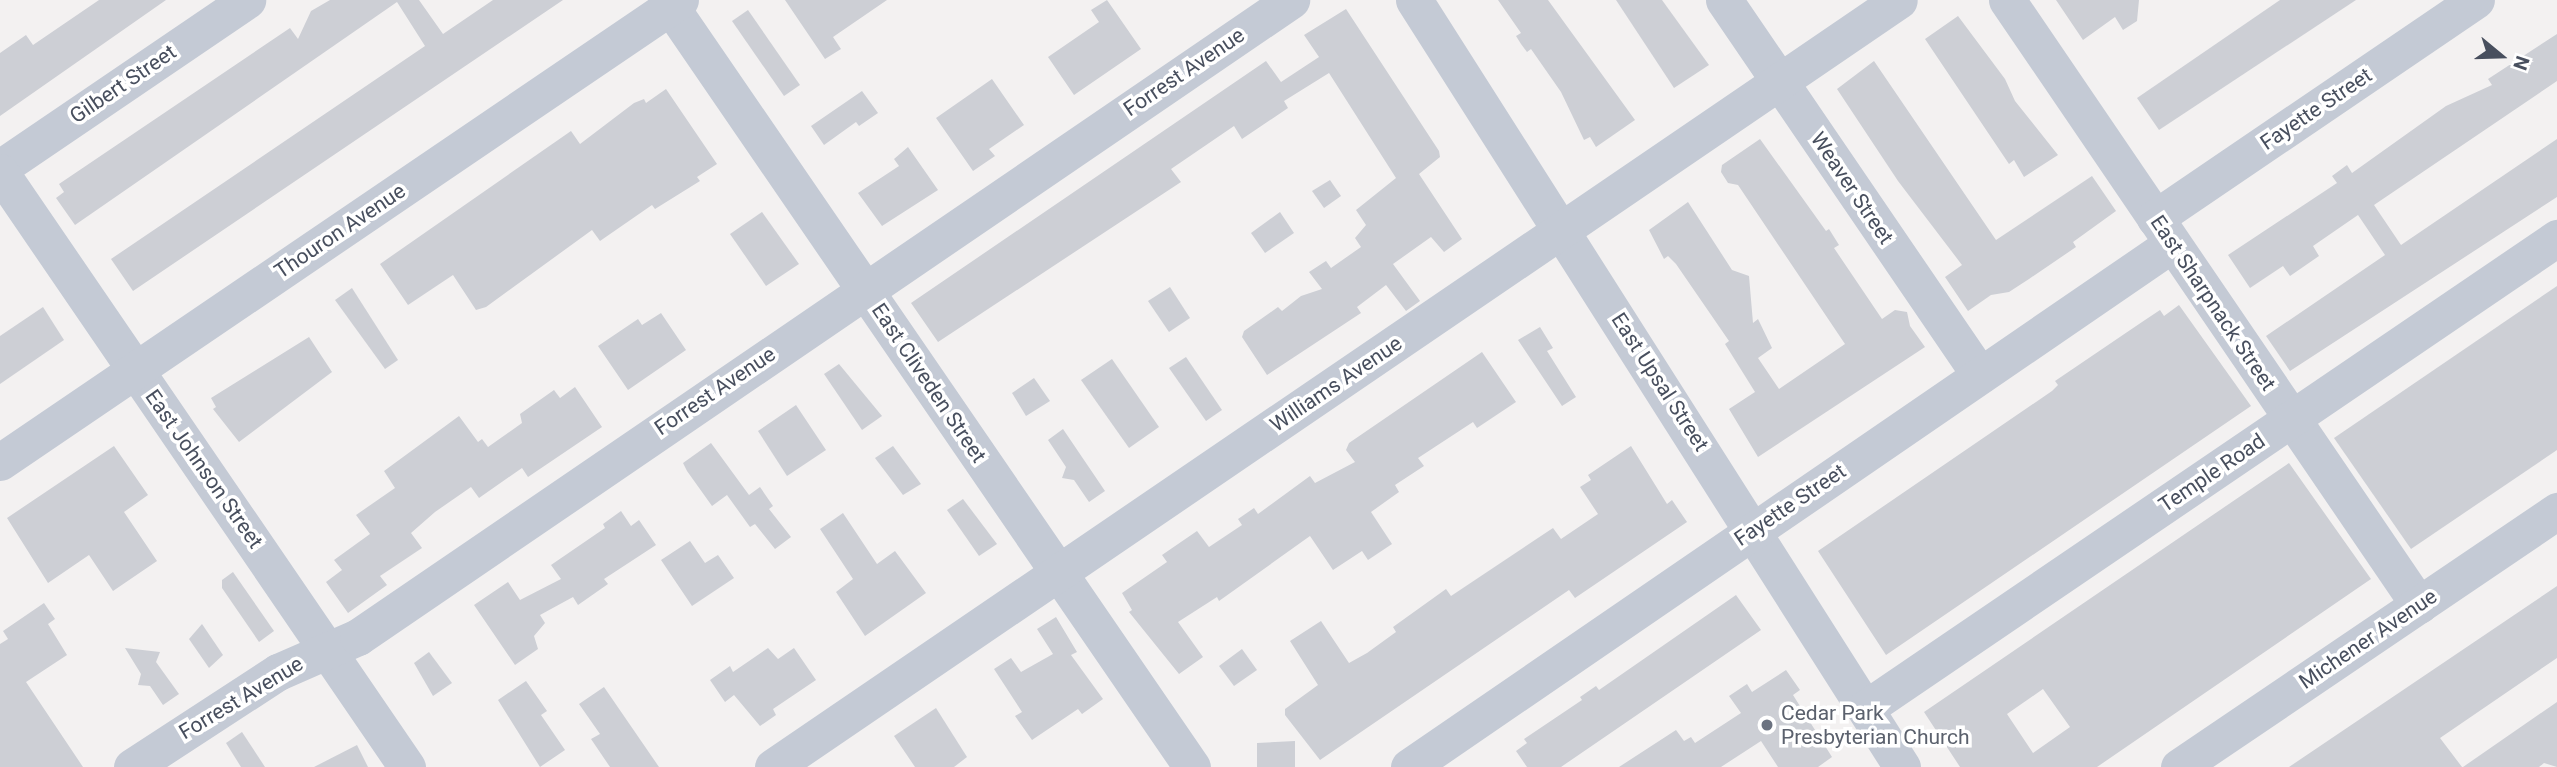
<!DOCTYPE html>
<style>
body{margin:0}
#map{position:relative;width:2557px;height:767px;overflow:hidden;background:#f3f1f1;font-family:Roboto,sans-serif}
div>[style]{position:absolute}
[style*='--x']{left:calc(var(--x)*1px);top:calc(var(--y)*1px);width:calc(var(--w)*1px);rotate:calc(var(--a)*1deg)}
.building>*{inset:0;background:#cdcfd5}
.minor>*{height:37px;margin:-18.5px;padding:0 18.5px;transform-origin:18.5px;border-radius:18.5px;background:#c4cad5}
.dots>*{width:19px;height:19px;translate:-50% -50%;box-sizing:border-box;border:4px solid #fff;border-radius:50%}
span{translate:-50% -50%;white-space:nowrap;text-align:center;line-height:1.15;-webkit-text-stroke:7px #fff;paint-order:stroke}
.street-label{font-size:21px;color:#484f5e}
.worship-label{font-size:21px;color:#5b616d}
.left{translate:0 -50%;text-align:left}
.north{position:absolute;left:2466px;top:21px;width:70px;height:70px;-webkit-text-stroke:5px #fff;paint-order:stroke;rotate:109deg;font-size:19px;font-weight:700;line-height:28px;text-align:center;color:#484f5e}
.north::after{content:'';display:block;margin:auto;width:24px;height:32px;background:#484f5e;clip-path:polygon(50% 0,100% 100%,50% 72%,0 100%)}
</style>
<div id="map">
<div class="building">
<i style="clip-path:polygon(99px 0,166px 0,0 116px,0 53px,26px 35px,33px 45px)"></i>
<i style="clip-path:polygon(330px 0,419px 0,443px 34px,493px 0,563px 0,133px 291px,111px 259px,425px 46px,397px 2px,75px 225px,56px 198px,64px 192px,59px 184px,290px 28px,298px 39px,311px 11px)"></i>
<i style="clip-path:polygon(785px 0,887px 0,833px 37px,841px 49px,825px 59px)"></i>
<i style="clip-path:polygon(1107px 0,1141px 49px,1074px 95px,1048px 57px,1099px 22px,1091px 10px)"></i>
<i style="clip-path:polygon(1498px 0,1548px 0,1635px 120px,1596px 147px,1590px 137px,1584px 140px,1561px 92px,1531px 49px,1527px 52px,1521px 44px,1516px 36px,1521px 33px)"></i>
<i style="clip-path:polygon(1616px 0,1662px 0,1709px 65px,1674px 88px)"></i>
<i style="clip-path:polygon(2056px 0,2139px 0,2137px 21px,2123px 30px,2115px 17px,2083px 40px)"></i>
<i style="clip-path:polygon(2280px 0,2356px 0,2159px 130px,2137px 98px)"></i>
<i style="clip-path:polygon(1346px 9px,1439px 151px,1440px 157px,1419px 174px,1462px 239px,1444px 252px,1431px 237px,1393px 264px,1420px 301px,1406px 311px,1386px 285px,1357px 307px,1361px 313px,1267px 375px,1242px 337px,1244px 331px,1278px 307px,1282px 311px,1301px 296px,1322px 289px,1309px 272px,1326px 261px,1331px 268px,1361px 247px,1355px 238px,1366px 225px,1356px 210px,1396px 178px,1329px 73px,1284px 101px,1288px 108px,1242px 139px,1234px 126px,1171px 169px,1181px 182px,938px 342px,911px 303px,1266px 61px,1281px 82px,1319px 57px,1304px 35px)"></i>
<i style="clip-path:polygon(748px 10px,800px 85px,784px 96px,732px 21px)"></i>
<i style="clip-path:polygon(1958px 16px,2005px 79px,2015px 101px,2058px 155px,2024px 177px,2014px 160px,2009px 164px,1925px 39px)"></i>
<i style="clip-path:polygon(2557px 34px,2557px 81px,2374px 205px,2401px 245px,2557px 139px,2557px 197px,2290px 371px,2266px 336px,2385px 255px,2358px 215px,2313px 246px,2319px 256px,2290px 276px,2283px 266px,2250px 288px,2228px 255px,2337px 183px,2332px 176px,2347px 165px,2352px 173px,2446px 106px,2492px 85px,2488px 79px)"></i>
<i style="clip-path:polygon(1874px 61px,1996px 240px,2092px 176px,2116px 211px,2073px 242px,2076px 247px,2029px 279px,2009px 292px,1991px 295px,1968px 311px,1945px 277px,1962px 265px,1898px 181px,1837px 89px)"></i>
<i style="clip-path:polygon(992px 79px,1024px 125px,989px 149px,995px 156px,973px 171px,936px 118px)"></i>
<i style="clip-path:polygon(666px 89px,717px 164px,697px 177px,700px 181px,655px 209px,652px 205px,600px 241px,592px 230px,486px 307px,476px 310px,453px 275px,408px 305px,380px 264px,571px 131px,580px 144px,634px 103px,644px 99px,646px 103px)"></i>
<i style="clip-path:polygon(862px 91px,878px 113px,859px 126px,856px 122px,824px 145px,811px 126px)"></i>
<i style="clip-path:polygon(1760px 139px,1826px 231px,1829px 229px,1839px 245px,1834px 248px,1882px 319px,1895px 310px,1907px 312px,1910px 326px,1925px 347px,1758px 457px,1729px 409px,1755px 392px,1725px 344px,1729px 341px,1676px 264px,1668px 256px,1664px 259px,1649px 230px,1688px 202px,1732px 270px,1749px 276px,1753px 323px,1758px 319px,1772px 348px,1758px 358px,1779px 389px,1845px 344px,1738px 185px,1728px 183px,1721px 172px,1722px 165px)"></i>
<i style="clip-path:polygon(908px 147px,938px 190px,882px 226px,858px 193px,899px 166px,894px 159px)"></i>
<i style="clip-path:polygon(1330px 180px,1341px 196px,1324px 208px,1312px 191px)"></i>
<i style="clip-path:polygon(762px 212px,799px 264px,766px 286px,730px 234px)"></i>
<i style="clip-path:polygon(1280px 212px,1294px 233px,1265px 253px,1251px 233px)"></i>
<i style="clip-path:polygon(2557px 286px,2557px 450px,2411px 549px,2334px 438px)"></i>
<i style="clip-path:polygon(1170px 287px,1190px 318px,1169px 332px,1148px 301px)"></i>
<i style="clip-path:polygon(352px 288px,398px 360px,385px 369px,335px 300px)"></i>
<i style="clip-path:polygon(2179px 305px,2251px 406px,1886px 655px,1818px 551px,2052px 391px,2058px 385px,2055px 381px,2142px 322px,2160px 310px,2164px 316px)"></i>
<i style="clip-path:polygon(43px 307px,64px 340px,0 384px,0 336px)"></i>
<i style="clip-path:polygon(661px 313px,686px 350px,628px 390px,598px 346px,638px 319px,642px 325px)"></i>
<i style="clip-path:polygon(1540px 327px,1553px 348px,1547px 351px,1576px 397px,1562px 406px,1518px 340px)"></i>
<i style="clip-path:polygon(309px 337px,332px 372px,239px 442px,213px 409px,216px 407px,211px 398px)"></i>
<i style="clip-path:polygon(1482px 352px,1516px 402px,1477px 428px,1473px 422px,1418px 458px,1424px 466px,1395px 485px,1399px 492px,1371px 512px,1392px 544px,1368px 560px,1362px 551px,1333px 570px,1310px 536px,1219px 601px,1217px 597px,1178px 622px,1203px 657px,1179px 674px,1129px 612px,1132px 610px,1122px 593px,1167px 562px,1162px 555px,1197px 531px,1209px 547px,1242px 525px,1238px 519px,1254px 508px,1258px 514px,1310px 476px,1315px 483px,1355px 462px,1346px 450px,1349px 443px)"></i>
<i style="clip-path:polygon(1186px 357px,1222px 410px,1206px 421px,1169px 368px)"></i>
<i style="clip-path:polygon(1112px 359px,1159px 427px,1129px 448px,1081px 380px)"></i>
<i style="clip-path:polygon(839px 364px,882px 416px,862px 430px,824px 374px)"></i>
<i style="clip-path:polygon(1034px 378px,1050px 401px,1026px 416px,1012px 393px)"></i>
<i style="clip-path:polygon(575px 387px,602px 427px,528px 477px,522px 468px,479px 498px,471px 487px,435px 512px,411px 533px,422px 548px,380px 576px,387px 585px,348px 613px,326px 582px,342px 570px,334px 560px,370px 534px,356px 515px,395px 488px,384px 471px,459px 416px,478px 442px,482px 439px,488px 447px,522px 423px,520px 414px,554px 390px,560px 398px)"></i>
<i style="clip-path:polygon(796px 405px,826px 450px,787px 476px,758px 431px)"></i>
<i style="clip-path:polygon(1063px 429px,1105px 491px,1089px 502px,1074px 480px,1062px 478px,1066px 467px,1048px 440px)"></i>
<i style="clip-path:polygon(711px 443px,749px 495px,760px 487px,773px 506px,769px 509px,791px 537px,775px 549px,755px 524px,750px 527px,727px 495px,712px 506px,687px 471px,683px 463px)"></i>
<i style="clip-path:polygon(114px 446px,148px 495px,124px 512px,157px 561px,113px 591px,89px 555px,48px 583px,7px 518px)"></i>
<i style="clip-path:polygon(893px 446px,921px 484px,903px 495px,875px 458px)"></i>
<i style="clip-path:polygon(1631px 446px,1667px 504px,1672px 500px,1687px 522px,1575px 598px,1569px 590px,1320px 760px,1285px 715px,1285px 709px,1318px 685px,1290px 641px,1321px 621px,1349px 663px,1367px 653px,1396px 632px,1393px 627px,1446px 589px,1451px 596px,1553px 528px,1561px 539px,1598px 514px,1580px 487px,1591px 480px,1588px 475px)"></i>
<i style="clip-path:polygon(evenodd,2289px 463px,2371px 579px,2097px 767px,1960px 767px,1924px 712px,2289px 463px,2043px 689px,2070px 727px,2033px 753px,2007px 714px,2043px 689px)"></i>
<i style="clip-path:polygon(963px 499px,997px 544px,979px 556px,947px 510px)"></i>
<i style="clip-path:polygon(621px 511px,631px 526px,639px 520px,656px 545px,604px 579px,608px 584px,578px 605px,573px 597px,540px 615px,545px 623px,534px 636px,538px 649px,515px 665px,474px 605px,508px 582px,520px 600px,561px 579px,551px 565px,605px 528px,603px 524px)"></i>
<i style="clip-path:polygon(843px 513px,877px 564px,895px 551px,926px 593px,865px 636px,836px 592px,853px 579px,820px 529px)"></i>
<i style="clip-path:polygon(690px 541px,705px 563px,718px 555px,734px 578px,692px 606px,661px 560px)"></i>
<i style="clip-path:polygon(233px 572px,274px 631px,259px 642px,222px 588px,222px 580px)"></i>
<i style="clip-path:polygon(2557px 586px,2557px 658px,2440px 738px,2462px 767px,2289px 767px)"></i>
<i style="clip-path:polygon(1736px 595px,1761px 630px,1561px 767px,1527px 767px,1516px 751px,1527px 743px,1524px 739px,1582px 700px,1580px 697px,1596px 686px,1599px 690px)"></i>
<i style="clip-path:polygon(44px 603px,55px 619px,48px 624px,67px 655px,26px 682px,83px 767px,0 767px,0 644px,8px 639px,3px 631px)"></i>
<i style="clip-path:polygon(1056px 617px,1077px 652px,1071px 655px,1103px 699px,1082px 714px,1078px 709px,1032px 740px,1015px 716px,1022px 712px,994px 669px,1011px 658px,1021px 672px,1053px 654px,1037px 629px)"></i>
<i style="clip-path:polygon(202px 624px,223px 655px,209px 668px,189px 639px)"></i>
<i style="clip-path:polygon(125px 648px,160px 652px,156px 662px,179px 694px,163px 705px,150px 686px,138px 685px,141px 674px)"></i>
<i style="clip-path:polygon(768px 648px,778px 659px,794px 648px,816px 680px,773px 709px,776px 715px,760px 726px,734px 695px,725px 702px,710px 680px,730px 666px,733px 672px)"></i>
<i style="clip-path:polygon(1242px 649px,1257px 670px,1234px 686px,1219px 666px)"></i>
<i style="clip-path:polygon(429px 652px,452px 683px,433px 696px,414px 663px)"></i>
<i style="clip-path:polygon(1786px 670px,1800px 690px,1793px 695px,1832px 757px,1818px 767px,1778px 767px,1761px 741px,1721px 767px,1619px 767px,1676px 730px,1684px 741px,1691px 737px,1695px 743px,1741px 713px,1729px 696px,1747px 684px,1752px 692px)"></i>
<i style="clip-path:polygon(526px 681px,547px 711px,541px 715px,565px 750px,540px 767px,498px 700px)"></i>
<i style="clip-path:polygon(604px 687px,659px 767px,610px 767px,591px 739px,600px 734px,579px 704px)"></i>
<i style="clip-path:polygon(2557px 702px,2557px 767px,2544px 763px,2539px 767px,2463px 767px)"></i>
<i style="clip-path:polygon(936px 708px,967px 757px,954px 767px,915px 767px,894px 736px)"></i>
<i style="clip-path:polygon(242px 732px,265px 767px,241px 767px,226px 743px)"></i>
<i style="clip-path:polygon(1295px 741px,1295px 767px,1257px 767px,1257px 743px)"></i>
<i style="clip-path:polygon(357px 745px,368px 767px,314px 767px)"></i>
</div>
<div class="minor">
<i style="--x:666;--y:0;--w:930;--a:55.56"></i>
<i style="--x:1414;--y:0;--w:909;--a:57.53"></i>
<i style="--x:1724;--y:0;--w:454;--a:55.7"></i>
<i style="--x:2007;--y:0;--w:732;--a:55.75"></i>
<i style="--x:0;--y:168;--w:299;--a:-34.2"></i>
<i style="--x:0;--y:172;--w:721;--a:55.63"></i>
<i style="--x:2155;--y:218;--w:388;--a:-34.2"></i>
<i style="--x:0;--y:462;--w:822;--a:-34.19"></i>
<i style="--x:1866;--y:708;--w:836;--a:-34.22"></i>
<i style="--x:132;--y:767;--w:174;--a:-33.1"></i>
<i style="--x:278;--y:672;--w:87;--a:-23.6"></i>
<i style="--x:358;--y:637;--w:1130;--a:-34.32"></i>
<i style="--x:773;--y:767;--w:1362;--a:-34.26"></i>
<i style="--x:1409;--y:767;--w:925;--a:-34.43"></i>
<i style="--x:2179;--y:767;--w:457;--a:-34.1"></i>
</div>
<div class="dots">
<i style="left:1767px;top:725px;background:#6b7280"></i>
</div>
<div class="street-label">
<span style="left:1184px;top:72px;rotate:-34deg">Forrest Avenue</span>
<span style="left:123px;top:84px;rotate:-34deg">Gilbert Street</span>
<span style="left:2316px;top:109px;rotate:-34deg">Fayette Street</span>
<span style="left:1852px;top:188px;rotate:56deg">Weaver Street</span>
<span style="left:340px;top:231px;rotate:-34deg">Thouron Avenue</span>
<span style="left:2213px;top:303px;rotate:56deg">East Sharpnack Street</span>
<span style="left:1660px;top:382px;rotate:57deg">East Upsal Street</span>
<span style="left:929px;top:383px;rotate:56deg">East Cliveden Street</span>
<span style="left:1336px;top:384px;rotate:-34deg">Williams Avenue</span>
<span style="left:715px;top:391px;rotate:-34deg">Forrest Avenue</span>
<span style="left:204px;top:469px;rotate:55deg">East Johnson Street</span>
<span style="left:2212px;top:473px;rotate:-34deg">Temple Road</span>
<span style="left:1790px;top:505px;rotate:-34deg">Fayette Street</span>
<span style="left:2368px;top:639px;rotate:-34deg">Michener Avenue</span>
<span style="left:241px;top:698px;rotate:-31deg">Forrest Avenue</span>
</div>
<div class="worship-label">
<span class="left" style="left:1781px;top:725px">Cedar Park<br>Presbyterian Church</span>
</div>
<div class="north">N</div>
</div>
